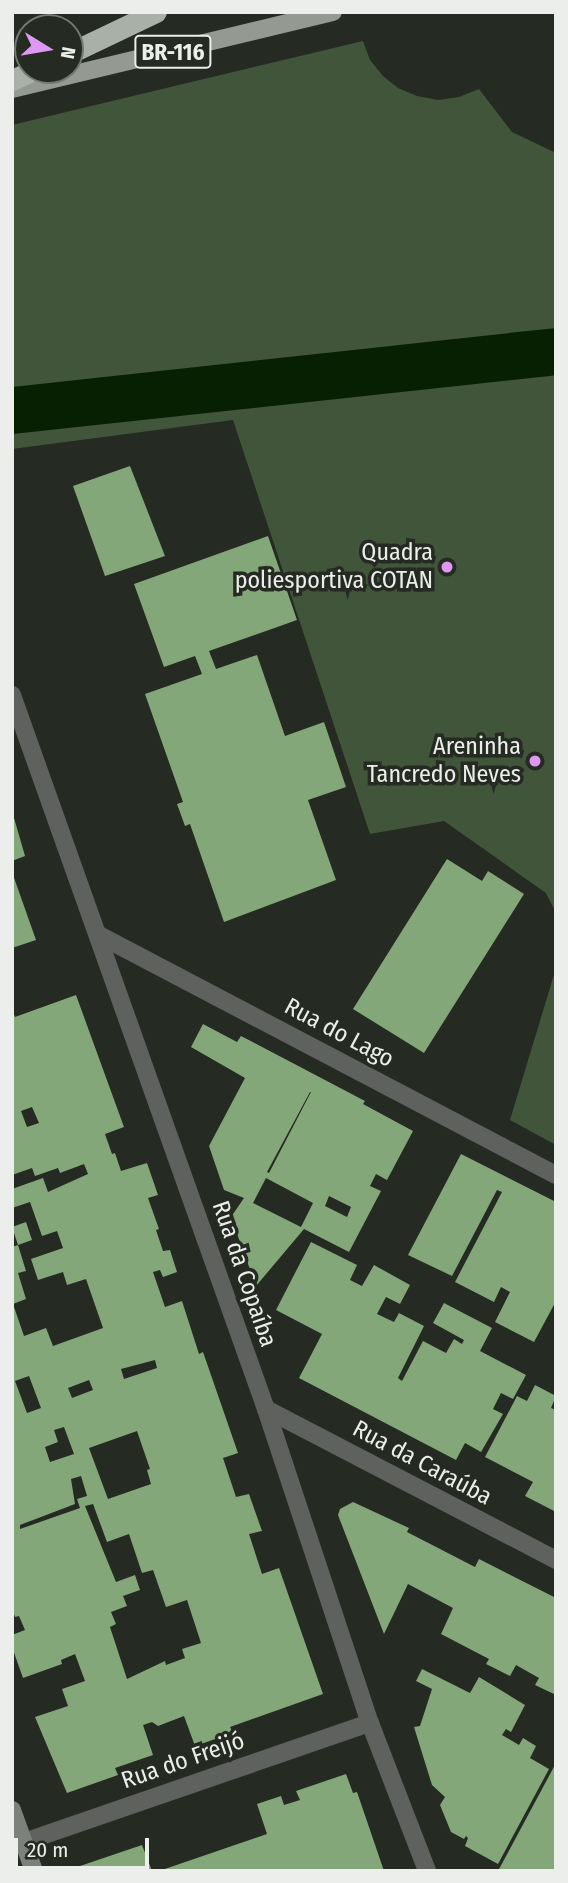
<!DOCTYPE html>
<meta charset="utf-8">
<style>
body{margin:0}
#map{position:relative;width:568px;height:1883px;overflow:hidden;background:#252a23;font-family:"Fira Sans Condensed",sans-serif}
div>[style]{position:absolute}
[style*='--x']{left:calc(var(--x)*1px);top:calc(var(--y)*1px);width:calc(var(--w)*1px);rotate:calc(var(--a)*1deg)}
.green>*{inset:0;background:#41553b}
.canal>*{height:47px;margin:-23.5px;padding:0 23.5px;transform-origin:23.5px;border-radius:23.5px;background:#082002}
.building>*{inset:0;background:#83a779}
.street>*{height:18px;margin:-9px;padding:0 9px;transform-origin:9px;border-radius:9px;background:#5e615e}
.secondary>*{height:18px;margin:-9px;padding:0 9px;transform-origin:9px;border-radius:9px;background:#7d817b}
.primary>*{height:18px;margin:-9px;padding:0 9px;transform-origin:9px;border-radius:9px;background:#949a92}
.highway>*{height:21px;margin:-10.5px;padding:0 10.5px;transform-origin:10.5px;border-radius:10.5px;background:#a9b0a7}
.dots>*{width:19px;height:19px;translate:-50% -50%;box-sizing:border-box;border:4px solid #252a23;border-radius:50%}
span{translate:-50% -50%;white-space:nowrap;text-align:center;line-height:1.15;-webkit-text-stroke:7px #252a23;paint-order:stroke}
.shield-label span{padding:2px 5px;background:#252a23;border:2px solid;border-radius:5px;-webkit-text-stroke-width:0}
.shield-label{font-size:23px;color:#ebeeea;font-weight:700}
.poi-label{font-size:24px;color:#ebeeea}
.right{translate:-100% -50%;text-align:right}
.street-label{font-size:24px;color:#ebeeea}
.frame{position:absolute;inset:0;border:14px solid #ebeeea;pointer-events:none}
.north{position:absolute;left:14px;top:14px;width:70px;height:70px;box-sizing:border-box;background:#252a23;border:2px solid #747873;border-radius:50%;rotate:101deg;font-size:19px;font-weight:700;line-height:28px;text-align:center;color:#ebeeea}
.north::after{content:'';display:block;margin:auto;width:24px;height:32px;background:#de98f2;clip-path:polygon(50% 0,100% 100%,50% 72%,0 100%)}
.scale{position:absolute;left:14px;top:1838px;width:135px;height:32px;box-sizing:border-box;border:4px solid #ebeeea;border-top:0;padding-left:9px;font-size:21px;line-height:24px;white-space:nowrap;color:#ebeeea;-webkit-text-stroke:5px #252a23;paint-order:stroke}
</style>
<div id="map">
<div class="green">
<i style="clip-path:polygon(363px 41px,370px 60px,383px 76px,398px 88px,417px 96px,438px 100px,459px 97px,479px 89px,512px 132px,556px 153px,556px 913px,546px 893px,444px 821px,370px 834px,233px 420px,12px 449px,12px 125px)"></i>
<i style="clip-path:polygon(556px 968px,556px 1145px,510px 1120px)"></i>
</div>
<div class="canal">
<i style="--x:12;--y:410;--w:547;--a:-6.19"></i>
</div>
<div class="building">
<i style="clip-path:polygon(130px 466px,165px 556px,105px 576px,73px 486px)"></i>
<i style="clip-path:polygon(268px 536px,297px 620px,209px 651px,216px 669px,257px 655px,285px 736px,324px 722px,346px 787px,308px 800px,336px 880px,224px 922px,190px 824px,185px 826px,177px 804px,183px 802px,145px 694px,202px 674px,195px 656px,164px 667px,134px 584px)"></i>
<i style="clip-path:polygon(12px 811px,25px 856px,12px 861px)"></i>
<i style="clip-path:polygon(447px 859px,482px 881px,488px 871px,524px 894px,424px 1053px,353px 1009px)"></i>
<i style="clip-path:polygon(12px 872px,36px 940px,12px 948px)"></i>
<i style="clip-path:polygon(evenodd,76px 995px,124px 1127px,105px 1134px,112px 1154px,115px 1153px,121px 1171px,147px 1163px,158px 1195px,148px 1198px,159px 1229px,156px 1230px,163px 1251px,170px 1250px,177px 1272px,163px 1277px,160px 1270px,153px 1272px,165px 1307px,182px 1301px,199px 1354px,203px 1352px,238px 1453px,223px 1458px,236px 1497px,249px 1494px,262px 1531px,249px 1534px,262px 1574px,279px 1568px,323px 1694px,230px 1727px,233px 1733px,195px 1746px,184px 1716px,158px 1726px,152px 1722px,143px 1725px,153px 1755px,115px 1768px,118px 1775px,67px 1793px,35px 1717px,68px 1706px,62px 1689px,85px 1681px,75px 1654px,61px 1660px,62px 1664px,23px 1678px,12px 1647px,12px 1635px,25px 1630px,19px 1616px,15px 1617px,12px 1609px,12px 1247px,18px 1245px,26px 1271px,18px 1273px,26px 1299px,13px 1304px,24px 1336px,46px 1328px,53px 1346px,103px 1328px,86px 1279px,67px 1285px,63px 1272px,38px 1280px,31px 1259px,63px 1248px,57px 1231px,42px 1236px,30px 1202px,12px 1208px,12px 1189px,43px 1178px,48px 1192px,88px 1174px,84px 1164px,60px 1173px,58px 1168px,35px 1176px,32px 1168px,12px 1175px,12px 1010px,15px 1017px,76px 995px,32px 1107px,39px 1123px,27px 1127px,21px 1111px,32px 1107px,76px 995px,155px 1360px,157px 1368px,124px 1379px,121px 1369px,155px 1360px,76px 995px,29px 1376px,41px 1408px,27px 1413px,15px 1381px,29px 1376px,76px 995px,89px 1380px,93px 1390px,72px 1398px,68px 1388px,89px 1380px,76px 995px,64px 1427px,74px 1454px,50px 1462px,45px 1447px,58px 1442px,54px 1430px,64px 1427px,76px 995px,137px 1431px,150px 1469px,147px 1470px,151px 1484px,108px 1499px,89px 1448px,137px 1431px,76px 995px,81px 1476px,87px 1496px,77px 1499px,80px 1508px,20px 1529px,20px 1525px,75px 1504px,71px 1479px,81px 1476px,76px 995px,93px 1504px,107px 1542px,129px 1534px,142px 1573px,153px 1570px,166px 1607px,187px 1600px,201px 1643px,182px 1649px,185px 1658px,166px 1665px,165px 1661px,127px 1679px,110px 1627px,116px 1624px,111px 1612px,127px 1606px,123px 1596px,140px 1590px,135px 1575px,116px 1582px,85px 1506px,93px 1504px)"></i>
<i style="clip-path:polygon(evenodd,203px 1024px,237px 1042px,241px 1036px,365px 1101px,363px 1104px,413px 1131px,387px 1180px,376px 1174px,370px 1186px,381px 1191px,349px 1252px,304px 1229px,256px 1286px,231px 1217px,244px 1198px,224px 1190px,209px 1146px,245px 1078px,191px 1047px,203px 1024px,310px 1092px,311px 1092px,269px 1173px,267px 1172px,310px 1092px,203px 1024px,266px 1178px,313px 1203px,301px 1227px,253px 1203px,266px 1178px,203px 1024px,329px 1196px,351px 1207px,347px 1217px,325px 1206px,329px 1196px)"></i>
<i style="clip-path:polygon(461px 1154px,556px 1202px,556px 1301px,534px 1342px,495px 1322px,510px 1292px,501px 1287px,494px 1302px,455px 1282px,502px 1192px,497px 1190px,452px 1276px,408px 1255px)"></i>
<i style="clip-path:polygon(26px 1222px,32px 1240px,18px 1245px,12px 1227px)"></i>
<i style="clip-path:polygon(311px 1242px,357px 1265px,350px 1280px,362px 1286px,374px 1265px,410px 1285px,400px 1304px,386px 1297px,377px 1314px,394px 1322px,399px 1313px,424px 1326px,398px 1378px,402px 1381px,423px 1341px,446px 1353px,454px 1339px,462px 1344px,464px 1340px,433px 1323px,444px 1303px,492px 1328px,480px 1351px,526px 1375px,513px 1399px,501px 1393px,493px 1409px,503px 1414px,481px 1452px,465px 1443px,456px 1460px,299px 1378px,322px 1334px,276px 1310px)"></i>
<i style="clip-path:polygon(535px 1385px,556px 1396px,551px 1408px,556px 1410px,556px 1512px,525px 1496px,533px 1482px,485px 1457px,517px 1396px,527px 1401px)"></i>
<i style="clip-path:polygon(353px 1502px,409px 1528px,407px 1532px,475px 1567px,479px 1559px,556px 1598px,556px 1695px,535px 1685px,539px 1678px,516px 1665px,510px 1676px,486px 1664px,489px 1659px,441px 1634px,453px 1608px,408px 1584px,384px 1634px,338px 1515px,340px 1509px)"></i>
<i style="clip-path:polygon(422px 1669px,470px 1693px,479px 1677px,525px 1705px,511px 1732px,506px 1729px,502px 1735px,519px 1745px,523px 1738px,536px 1746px,530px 1758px,549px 1769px,498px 1864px,465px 1846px,468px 1838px,466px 1836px,464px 1839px,451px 1832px,440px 1805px,445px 1797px,432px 1785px,414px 1727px,420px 1726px,432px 1689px,416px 1681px)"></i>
<i style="clip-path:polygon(556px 1763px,556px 1871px,498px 1871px)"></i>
<i style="clip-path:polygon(346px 1774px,353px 1793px,357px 1792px,384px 1871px,159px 1871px,267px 1834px,257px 1804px,281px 1796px,284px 1805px,300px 1800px,296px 1791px)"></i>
<i style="clip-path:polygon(142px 1845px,152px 1871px,82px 1871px,80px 1866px)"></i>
</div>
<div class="street">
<i style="--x:12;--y:695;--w:758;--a:70.42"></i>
<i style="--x:266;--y:1409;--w:331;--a:71.7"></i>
<i style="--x:370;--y:1723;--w:159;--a:68.9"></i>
<i style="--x:99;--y:935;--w:516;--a:27.71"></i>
<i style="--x:266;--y:1409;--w:327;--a:27.5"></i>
<i style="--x:12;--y:1842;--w:12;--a:0"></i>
<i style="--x:24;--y:1842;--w:366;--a:-19"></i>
</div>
<div class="secondary">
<i style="--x:12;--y:1810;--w:65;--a:70.2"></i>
</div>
<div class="primary">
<i style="--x:12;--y:89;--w:330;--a:-13.5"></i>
</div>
<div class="highway">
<i style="--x:70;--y:53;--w:95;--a:-25.5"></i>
<i style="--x:12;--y:80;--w:23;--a:-25"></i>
</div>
<div class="dots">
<i style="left:447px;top:567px;background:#de98f2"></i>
<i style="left:535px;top:761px;background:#de98f2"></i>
</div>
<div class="shield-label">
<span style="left:173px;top:52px">BR-116</span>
</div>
<div class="poi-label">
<span class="right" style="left:433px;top:567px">Quadra<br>poliesportiva COTAN</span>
<span class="right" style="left:521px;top:761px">Areninha<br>Tancredo Neves</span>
</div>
<div class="street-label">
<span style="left:339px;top:1033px;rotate:28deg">Rua do Lago</span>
<span style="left:244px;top:1274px;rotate:71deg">Rua da Copaíba</span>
<span style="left:422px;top:1463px;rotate:28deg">Rua da Caraúba</span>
<span style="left:183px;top:1761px;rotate:-19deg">Rua do Freijó</span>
</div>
<div class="frame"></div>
<div class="north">N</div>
<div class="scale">20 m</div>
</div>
